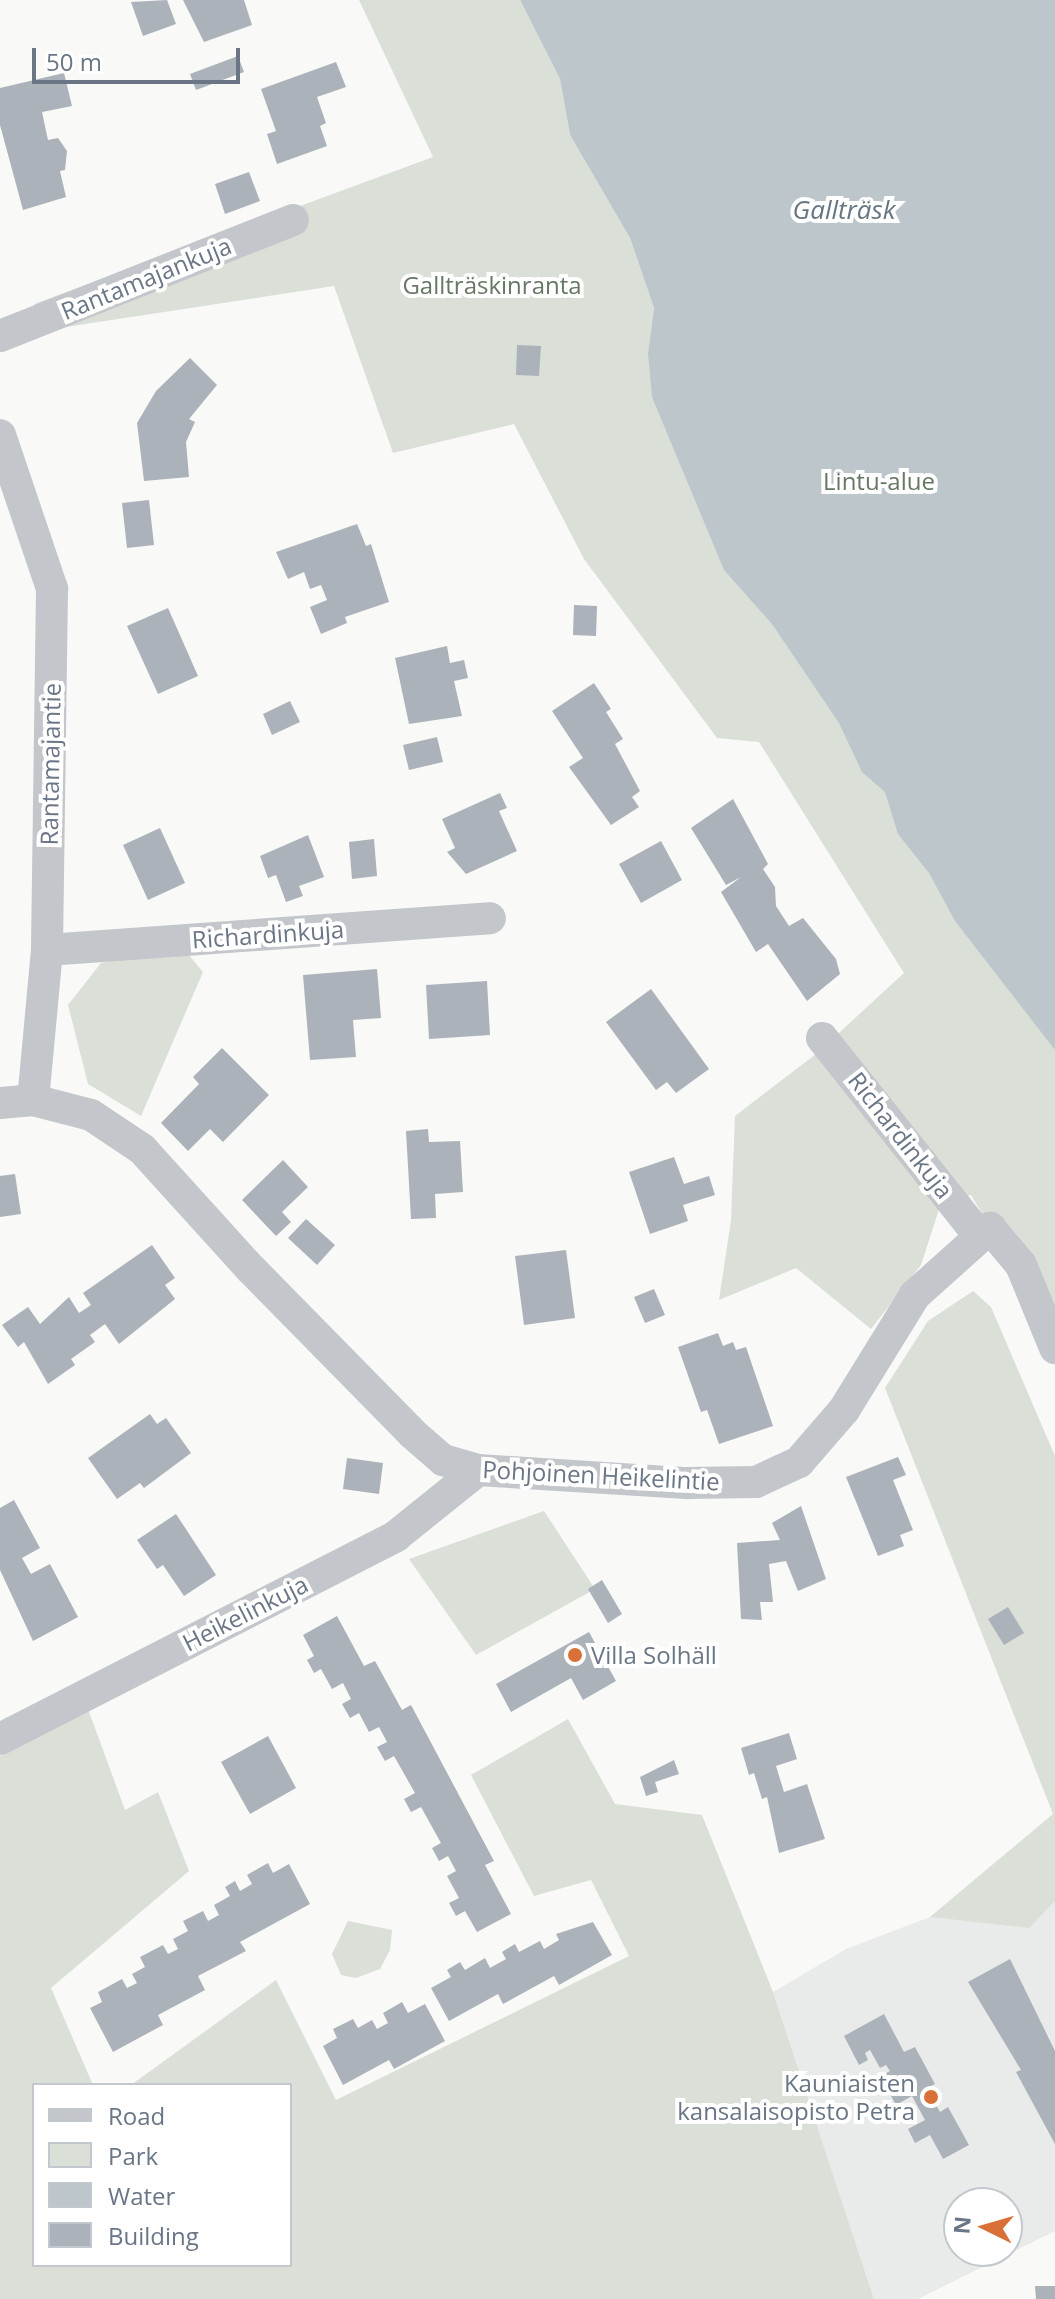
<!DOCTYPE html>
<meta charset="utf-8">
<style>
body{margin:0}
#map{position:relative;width:1055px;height:2299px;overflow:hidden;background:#f9f9f7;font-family:"Open Sans",sans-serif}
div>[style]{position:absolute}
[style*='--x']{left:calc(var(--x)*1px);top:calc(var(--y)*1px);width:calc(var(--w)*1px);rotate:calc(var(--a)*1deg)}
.built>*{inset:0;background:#e9ebea}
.green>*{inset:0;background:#dadfd8}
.water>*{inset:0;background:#bdc6cb}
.building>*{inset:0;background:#acb2b9}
.street>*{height:32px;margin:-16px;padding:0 16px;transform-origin:16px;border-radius:16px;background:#c3c6ca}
.dots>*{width:22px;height:22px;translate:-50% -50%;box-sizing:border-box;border:4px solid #fff;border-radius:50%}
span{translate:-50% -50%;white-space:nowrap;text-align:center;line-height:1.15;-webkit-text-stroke:8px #fff;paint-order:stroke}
.street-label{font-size:24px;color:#6a7686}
.park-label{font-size:24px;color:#667864}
.poi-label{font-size:24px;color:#6a7686}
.left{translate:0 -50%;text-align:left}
.right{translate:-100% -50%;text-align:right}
.water-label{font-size:26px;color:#667681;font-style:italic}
.legend{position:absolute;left:32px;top:2083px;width:260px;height:184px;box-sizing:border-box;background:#fff;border:2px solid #c3c8cf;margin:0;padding:10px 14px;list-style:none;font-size:24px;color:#6a7686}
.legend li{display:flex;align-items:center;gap:16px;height:40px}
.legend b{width:40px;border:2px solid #c3c8cf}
.north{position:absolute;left:943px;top:2187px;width:80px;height:80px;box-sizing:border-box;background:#fff;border:2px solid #c3c8cf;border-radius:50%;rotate:275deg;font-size:22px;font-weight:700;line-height:32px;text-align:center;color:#6a7686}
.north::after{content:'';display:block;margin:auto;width:28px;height:36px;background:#d97037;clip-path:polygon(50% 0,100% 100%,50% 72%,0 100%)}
.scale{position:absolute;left:32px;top:48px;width:208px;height:36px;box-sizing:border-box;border:4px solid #6a7686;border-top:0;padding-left:10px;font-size:24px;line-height:28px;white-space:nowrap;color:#6a7686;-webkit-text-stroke:6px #fff;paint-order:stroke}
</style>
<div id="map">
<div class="built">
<i style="clip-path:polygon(evenodd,1055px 1901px,1055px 2231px,918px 2299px,874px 2299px,773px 1992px,846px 1949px,930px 1917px,1028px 1927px,1055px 1901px,959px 2203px,1007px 2203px,1007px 2251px,959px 2251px,959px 2203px)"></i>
</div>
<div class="green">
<i style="clip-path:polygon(359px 0,520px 0,560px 79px,570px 135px,630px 238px,654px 308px,648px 353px,1055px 199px,1055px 1336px,971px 1195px,941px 1203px,921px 1265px,871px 1329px,796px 1268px,719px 1300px,731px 1220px,735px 1116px,816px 1054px,904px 973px,759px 742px,717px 738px,584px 559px,514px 424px,393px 453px,334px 286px,46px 330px,34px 304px,433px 157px)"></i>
<i style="clip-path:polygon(184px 949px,203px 972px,141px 1116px,88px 1084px,68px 1005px,101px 963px)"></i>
<i style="clip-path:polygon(973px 1291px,991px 1307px,1055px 1456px,1055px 1901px,1029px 1928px,930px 1917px,1053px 1814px,885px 1388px,928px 1321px)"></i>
<i style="clip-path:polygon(544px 1511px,595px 1589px,476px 1655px,409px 1559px)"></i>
<i style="clip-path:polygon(88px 1709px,125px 1810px,158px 1792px,189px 1871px,51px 1988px,93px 2085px,34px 2085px,34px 2265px,290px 2265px,290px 2085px,131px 2085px,276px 1980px,336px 2100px,629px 1956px,591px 1880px,534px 1896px,471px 1775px,568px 1719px,615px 1804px,702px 1815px,773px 1992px,874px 2299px,0 2299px,0 1756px)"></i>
<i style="clip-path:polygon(348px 1921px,392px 1930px,390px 1950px,380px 1969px,356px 1978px,341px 1975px,332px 1954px)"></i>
</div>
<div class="water">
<i style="clip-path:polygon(520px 0,1055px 0,1055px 1050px,955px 921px,929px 873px,898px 834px,885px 792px,862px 772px,839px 723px,772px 624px,724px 570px,652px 397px,648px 353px,654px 308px,630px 238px,570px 135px,560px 79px)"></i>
</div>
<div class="building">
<i style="clip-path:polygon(167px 0,176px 24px,143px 36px,131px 2px)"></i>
<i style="clip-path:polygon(183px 0,244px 0,252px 25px,204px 42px)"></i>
<i style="clip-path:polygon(238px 56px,244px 72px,196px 90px,190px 74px)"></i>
<i style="clip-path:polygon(336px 62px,346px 87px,317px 97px,326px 123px,320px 126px,327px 146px,277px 164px,267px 134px,276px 131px,261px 89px)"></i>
<i style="clip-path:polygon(64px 73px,72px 106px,42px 112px,48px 140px,58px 138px,67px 151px,65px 170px,60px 171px,66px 197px,23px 210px,0 125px,0 88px)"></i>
<i style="clip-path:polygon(249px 172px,260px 201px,225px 214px,215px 184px)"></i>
<i style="clip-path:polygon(517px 345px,541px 346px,539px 376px,516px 375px)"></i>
<i style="clip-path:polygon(190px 358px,217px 385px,189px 419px,195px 422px,186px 442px,189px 477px,144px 481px,137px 423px,156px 391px)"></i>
<i style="clip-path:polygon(149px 500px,154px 545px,127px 548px,122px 503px)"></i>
<i style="clip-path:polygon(357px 524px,366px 546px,371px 544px,389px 602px,345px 617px,347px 623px,321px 634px,310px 607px,327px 600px,321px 585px,310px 589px,304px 572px,288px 579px,276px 552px)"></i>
<i style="clip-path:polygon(574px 605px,597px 606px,596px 636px,573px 635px)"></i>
<i style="clip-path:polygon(168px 608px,198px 676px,158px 694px,127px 626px)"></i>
<i style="clip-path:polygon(447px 646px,450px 663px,464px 660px,468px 678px,454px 681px,462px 716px,409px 724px,395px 658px)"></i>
<i style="clip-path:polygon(594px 683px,611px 709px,606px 712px,623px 739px,615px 744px,640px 791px,632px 797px,639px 807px,611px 825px,569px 767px,583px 758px,552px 711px)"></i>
<i style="clip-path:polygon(290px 701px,300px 722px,272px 735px,263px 714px)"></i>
<i style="clip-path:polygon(437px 737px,443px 762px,409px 770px,403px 745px)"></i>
<i style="clip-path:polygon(500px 793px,507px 808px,499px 811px,517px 851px,466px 874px,447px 852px,455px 848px,442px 819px)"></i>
<i style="clip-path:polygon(733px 799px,768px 864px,763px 869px,775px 887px,776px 906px,789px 926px,803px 918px,836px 959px,840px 974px,807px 1001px,768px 944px,756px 952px,721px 892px,741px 877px,726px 885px,691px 828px)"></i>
<i style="clip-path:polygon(160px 828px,185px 883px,148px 900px,123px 845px)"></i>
<i style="clip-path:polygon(308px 835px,324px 877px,299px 886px,303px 896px,286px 902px,276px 875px,268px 878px,260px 856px)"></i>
<i style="clip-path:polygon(374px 839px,377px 876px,352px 879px,349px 842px)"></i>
<i style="clip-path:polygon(661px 841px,682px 880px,641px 903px,619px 864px)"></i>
<i style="clip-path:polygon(377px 969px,381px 1018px,353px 1020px,356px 1057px,310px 1060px,303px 975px)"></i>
<i style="clip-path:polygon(487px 981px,490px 1035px,429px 1039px,426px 985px)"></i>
<i style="clip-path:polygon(651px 989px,709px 1069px,676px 1093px,667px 1082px,656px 1090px,606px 1022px)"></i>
<i style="clip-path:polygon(222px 1048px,269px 1095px,223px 1142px,210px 1129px,188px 1151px,161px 1123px,199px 1084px,193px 1077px)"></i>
<i style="clip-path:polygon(428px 1129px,429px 1142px,460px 1141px,463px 1192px,435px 1194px,436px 1218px,411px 1219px,406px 1131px)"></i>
<i style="clip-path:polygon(674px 1157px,684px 1184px,709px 1176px,715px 1195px,683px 1205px,688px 1221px,650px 1234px,629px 1172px)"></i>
<i style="clip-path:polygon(283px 1160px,308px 1187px,282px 1212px,291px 1222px,276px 1236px,242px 1200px)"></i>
<i style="clip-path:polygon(15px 1174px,21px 1214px,0 1217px,0 1176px)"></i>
<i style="clip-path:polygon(306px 1219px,335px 1245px,317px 1265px,288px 1238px)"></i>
<i style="clip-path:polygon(152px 1245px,175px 1278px,165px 1285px,175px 1299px,119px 1344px,105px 1324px,90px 1335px,95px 1342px,71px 1359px,75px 1365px,48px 1384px,24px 1342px,18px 1347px,2px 1325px,28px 1307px,40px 1324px,69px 1297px,79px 1313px,91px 1305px,83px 1293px)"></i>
<i style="clip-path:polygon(566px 1250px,575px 1318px,524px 1325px,515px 1256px)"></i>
<i style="clip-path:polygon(654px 1289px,665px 1315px,645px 1323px,634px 1297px)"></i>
<i style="clip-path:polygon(718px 1333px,723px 1346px,733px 1342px,736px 1350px,746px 1347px,773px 1426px,719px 1444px,707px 1410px,701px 1412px,678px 1347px)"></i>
<i style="clip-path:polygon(150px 1414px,157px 1424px,166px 1418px,191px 1453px,144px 1488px,140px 1483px,117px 1499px,88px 1458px)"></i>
<i style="clip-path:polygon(898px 1457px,906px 1475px,893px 1480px,913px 1530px,900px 1535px,904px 1546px,878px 1556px,846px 1477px)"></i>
<i style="clip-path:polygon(347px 1458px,383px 1463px,379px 1494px,343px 1489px)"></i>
<i style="clip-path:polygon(14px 1500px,40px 1548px,22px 1558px,31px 1574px,50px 1564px,78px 1617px,33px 1641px,0 1570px,0 1508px)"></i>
<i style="clip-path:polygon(801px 1506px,826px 1579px,798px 1591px,786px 1561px,769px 1564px,773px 1602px,760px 1602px,762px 1620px,741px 1619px,737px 1543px,780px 1540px,772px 1523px)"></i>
<i style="clip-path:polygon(176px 1514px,216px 1575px,184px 1596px,163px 1565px,157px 1569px,137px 1540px)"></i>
<i style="clip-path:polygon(602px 1580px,622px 1614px,608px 1623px,588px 1589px)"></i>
<i style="clip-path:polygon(1008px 1607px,1024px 1633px,1004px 1645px,988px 1619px)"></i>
<i style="clip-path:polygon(337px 1616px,364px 1666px,375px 1661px,402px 1710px,411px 1705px,494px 1861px,485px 1865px,511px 1914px,477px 1932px,465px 1911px,456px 1916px,449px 1903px,459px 1898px,447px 1876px,456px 1871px,448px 1856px,439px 1861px,432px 1848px,441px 1843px,421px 1807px,411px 1812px,404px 1799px,415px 1793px,394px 1756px,385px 1761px,377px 1747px,387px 1742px,379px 1727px,369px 1732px,359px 1713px,350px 1718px,342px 1704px,351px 1699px,343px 1683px,332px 1689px,321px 1669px,314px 1673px,307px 1660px,314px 1656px,303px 1635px)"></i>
<i style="clip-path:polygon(589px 1632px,616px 1681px,583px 1700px,571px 1678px,511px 1712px,496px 1684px)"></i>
<i style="clip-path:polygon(789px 1733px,797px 1759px,776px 1766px,784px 1792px,807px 1784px,825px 1839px,779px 1853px,767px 1797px,762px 1799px,754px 1773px,749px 1775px,741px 1748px)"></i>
<i style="clip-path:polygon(268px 1736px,296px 1788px,250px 1814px,221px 1762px)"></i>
<i style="clip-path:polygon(674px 1760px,679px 1774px,655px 1782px,658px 1792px,646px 1796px,640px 1777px)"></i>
<i style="clip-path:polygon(268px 1863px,273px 1873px,289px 1864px,310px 1904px,240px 1942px,246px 1951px,198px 1976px,205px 1990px,158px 2015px,163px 2025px,113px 2052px,90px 2008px,102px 2002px,98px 1992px,122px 1979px,127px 1988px,137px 1983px,132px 1974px,145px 1967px,140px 1957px,163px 1945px,168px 1954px,178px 1949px,173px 1939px,188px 1931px,183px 1921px,203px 1911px,208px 1921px,219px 1915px,214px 1905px,230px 1896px,225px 1887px,235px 1881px,240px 1891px,252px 1884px,247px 1875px)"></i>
<i style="clip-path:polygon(593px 1922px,612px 1955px,559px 1985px,554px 1976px,503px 2004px,498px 1994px,449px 2021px,431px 1988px,451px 1977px,447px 1970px,460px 1962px,465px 1970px,485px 1958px,490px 1968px,506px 1959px,502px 1952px,515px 1944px,519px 1952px,540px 1941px,544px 1949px,559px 1940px,556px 1934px)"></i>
<i style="clip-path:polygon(1010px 1959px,1055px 2051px,1055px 2144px,1016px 2072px,1021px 2070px,968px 1982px)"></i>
<i style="clip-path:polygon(402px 2002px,408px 2013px,425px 2004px,445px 2041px,394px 2069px,389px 2060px,343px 2085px,323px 2046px,337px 2038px,333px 2029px,353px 2019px,358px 2028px,372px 2020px,377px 2029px,388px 2023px,383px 2013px)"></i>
<i style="clip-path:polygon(884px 2014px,904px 2052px,915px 2047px,935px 2084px,927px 2088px,940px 2112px,948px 2107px,969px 2145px,943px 2159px,930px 2135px,915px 2143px,908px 2129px,925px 2120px,912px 2096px,896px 2105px,880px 2076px,890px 2071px,886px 2065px,880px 2068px,870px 2050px,865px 2053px,868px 2060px,859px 2065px,844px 2036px)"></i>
<i style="clip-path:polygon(1035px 2286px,1055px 2286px,1055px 2299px,1036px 2299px)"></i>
</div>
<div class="street">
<i style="--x:0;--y:336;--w:315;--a:-21.6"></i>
<i style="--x:0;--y:435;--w:163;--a:71.3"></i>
<i style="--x:52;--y:589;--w:361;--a:90.8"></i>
<i style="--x:47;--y:950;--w:151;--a:95.3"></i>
<i style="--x:47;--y:950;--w:444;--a:-4.1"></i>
<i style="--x:822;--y:1038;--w:251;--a:51.5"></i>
<i style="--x:0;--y:1103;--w:33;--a:-5"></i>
<i style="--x:33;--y:1100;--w:60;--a:14.5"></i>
<i style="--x:91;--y:1115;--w:61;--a:33.7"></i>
<i style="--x:142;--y:1149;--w:162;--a:47.8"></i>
<i style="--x:251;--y:1269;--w:231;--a:45.5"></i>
<i style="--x:413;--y:1434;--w:40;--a:41"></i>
<i style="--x:443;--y:1460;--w:36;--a:16"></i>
<i style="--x:478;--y:1470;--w:209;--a:3.6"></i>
<i style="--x:687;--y:1483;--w:69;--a:-0.8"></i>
<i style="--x:756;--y:1482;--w:47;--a:-24.9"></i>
<i style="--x:799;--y:1462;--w:69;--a:-49.1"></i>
<i style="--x:844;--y:1410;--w:135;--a:-58.3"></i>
<i style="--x:915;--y:1295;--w:101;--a:-41.8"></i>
<i style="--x:990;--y:1228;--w:48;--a:50"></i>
<i style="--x:1021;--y:1265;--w:90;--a:67.7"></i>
<i style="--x:0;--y:1739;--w:445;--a:-27.1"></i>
<i style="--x:396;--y:1536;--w:105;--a:-38.8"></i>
</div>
<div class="dots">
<i style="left:575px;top:1655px;background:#d97037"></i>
<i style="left:931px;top:2097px;background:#d97037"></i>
</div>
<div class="street-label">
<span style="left:146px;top:278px;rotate:-22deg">Rantamajankuja</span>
<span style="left:50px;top:764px;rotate:-89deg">Rantamajantie</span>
<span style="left:268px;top:934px;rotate:-4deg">Richardinkuja</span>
<span style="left:901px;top:1135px;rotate:52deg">Richardinkuja</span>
<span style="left:601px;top:1475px;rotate:3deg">Pohjoinen Heikelintie</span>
<span style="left:245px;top:1613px;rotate:-27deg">Heikelinkuja</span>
</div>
<div class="park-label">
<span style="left:492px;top:285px">Gallträskinranta</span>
<span style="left:879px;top:481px">Lintu-alue</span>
</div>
<div class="poi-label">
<span class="left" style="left:591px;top:1655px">Villa Solhäll</span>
<span class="right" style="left:915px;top:2097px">Kauniaisten<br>kansalaisopisto Petra</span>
</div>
<div class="water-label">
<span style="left:844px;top:210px">Gallträsk</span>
</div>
<ul class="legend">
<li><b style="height:10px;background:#c3c6ca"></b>Road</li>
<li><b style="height:22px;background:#dadfd8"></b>Park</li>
<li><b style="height:22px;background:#bdc6cb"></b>Water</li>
<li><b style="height:22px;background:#acb2b9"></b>Building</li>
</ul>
<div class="north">N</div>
<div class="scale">50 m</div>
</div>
